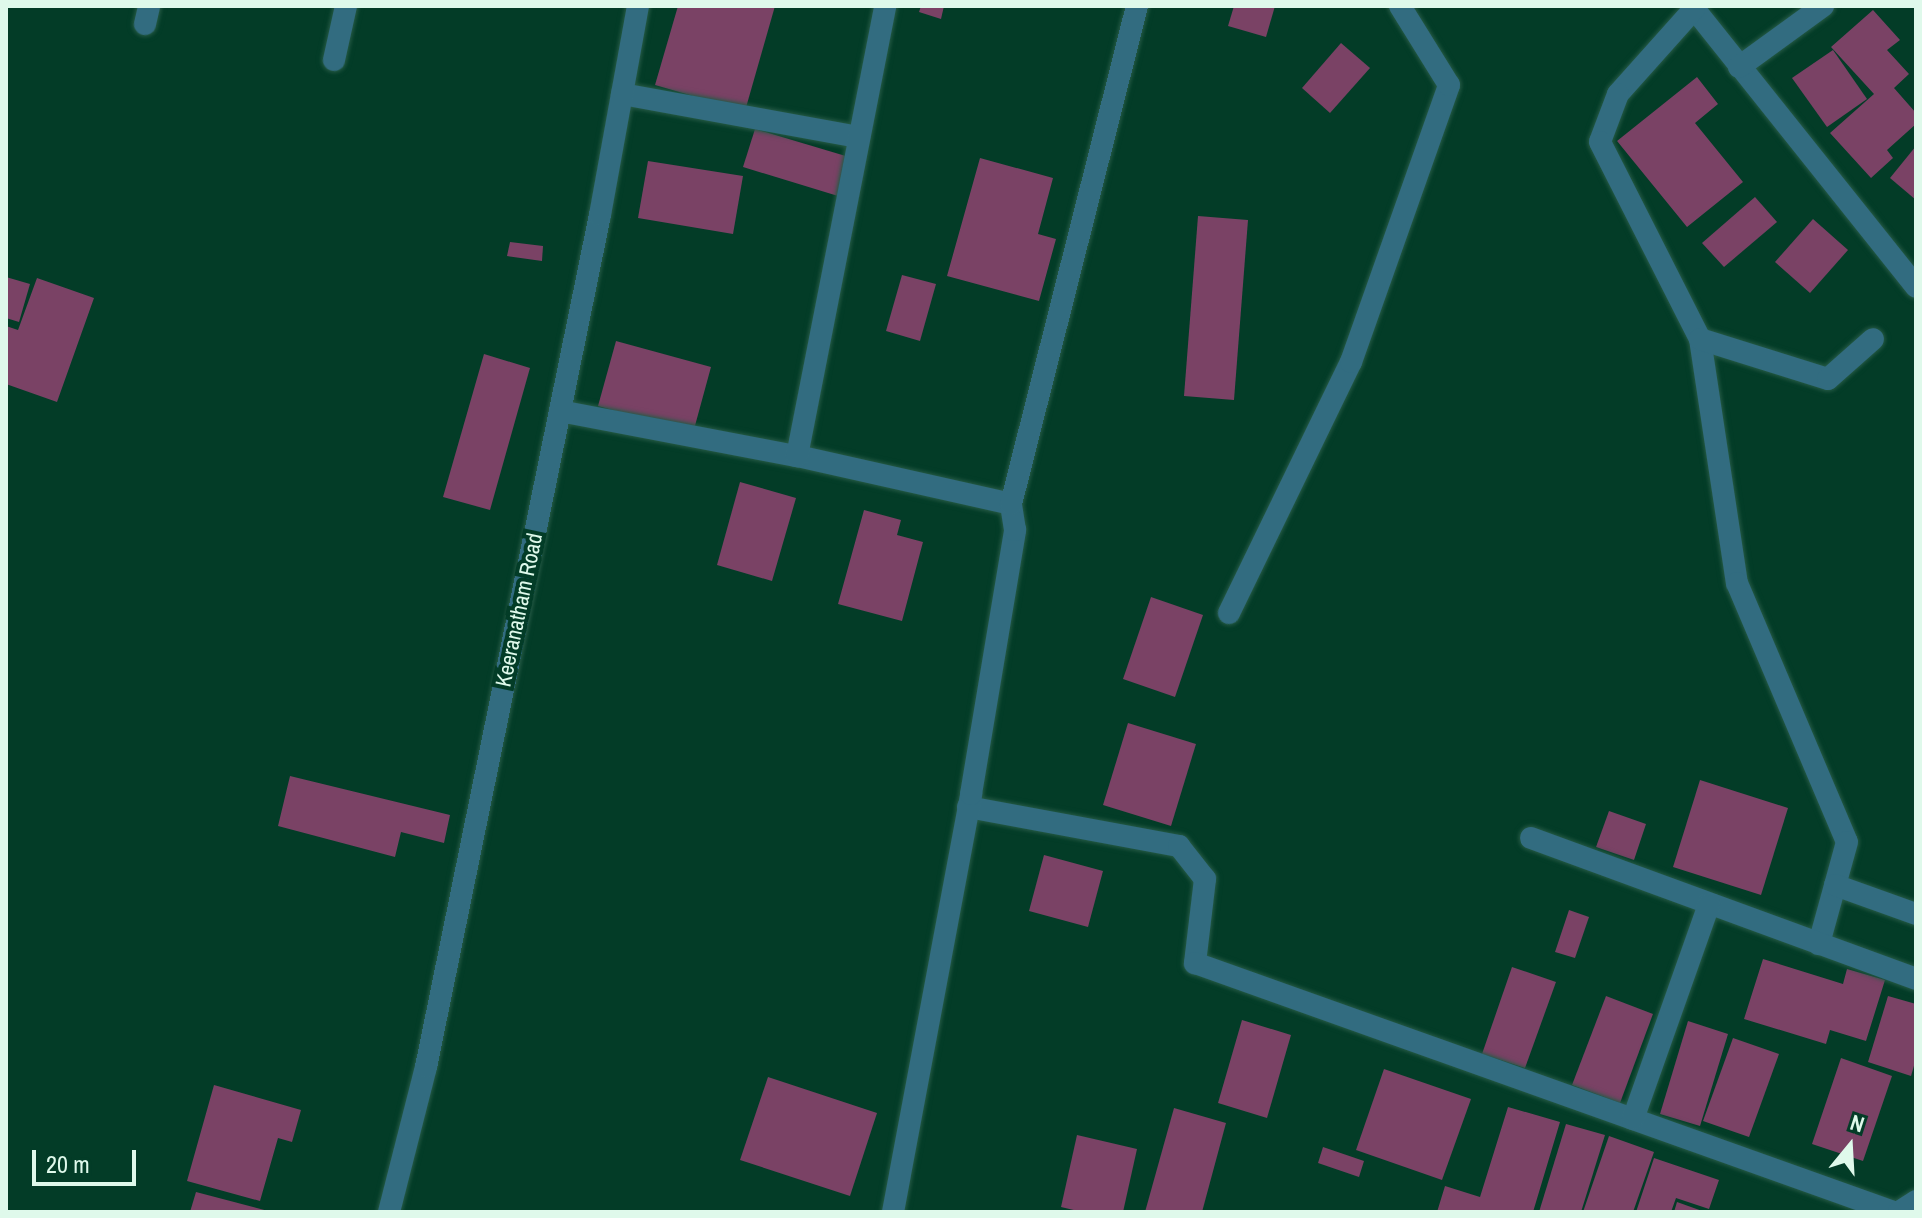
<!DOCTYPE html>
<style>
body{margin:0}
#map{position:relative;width:1922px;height:1218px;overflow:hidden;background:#033c27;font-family:"Archivo Narrow",sans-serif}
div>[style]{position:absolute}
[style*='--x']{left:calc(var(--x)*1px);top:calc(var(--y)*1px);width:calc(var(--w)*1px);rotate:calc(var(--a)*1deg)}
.building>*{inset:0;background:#7a4265}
.roads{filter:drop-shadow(0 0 2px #265a46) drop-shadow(0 0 2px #265a46)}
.minor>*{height:22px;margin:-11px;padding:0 11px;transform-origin:11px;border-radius:11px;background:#326c80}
.tertiary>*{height:22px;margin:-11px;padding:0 11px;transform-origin:11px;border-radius:11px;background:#326c80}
span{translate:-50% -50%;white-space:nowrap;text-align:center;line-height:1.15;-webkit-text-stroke:8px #033c27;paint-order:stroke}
.street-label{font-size:22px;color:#dff9eb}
.frame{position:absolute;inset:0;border:8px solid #dff9eb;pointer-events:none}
.north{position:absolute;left:1810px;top:1106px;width:80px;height:80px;-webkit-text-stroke:6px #033c27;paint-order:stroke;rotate:18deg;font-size:22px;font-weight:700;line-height:32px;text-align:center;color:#dff9eb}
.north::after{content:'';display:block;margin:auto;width:28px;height:36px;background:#dff9eb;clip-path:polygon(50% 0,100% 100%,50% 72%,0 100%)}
.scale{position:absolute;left:32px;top:1150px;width:104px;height:36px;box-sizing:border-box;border:4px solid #dff9eb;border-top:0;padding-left:10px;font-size:24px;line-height:28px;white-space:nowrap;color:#dff9eb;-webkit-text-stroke:6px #033c27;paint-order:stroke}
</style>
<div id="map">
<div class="building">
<i style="clip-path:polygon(678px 6px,775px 6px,745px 111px,655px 85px)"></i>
<i style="clip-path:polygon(921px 6px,944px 6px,941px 19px,919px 12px)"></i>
<i style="clip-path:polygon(1234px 6px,1275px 6px,1266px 37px,1228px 26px)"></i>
<i style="clip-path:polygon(1873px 10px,1900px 40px,1887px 50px,1909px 74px,1894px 88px,1916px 113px,1916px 124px,1887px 150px,1893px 158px,1871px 178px,1830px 133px,1874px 94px,1831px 47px)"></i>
<i style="clip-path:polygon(1341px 43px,1370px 68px,1330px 113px,1302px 88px)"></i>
<i style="clip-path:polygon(1833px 50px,1867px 99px,1827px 127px,1792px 78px)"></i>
<i style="clip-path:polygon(1697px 77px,1718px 104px,1695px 123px,1743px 182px,1687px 227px,1617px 141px)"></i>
<i style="clip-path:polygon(755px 129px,849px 157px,838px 196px,743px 167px)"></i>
<i style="clip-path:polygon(1916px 146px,1916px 200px,1890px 178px)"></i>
<i style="clip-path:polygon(980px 158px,1053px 178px,1038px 234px,1056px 239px,1039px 301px,947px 276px)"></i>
<i style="clip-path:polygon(648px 161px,743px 176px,733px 234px,638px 218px)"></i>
<i style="clip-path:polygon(1755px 197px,1777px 222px,1724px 267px,1702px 243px)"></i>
<i style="clip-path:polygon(1198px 216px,1248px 220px,1234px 400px,1184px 396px)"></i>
<i style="clip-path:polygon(1813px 219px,1848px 250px,1810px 293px,1775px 262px)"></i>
<i style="clip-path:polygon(510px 242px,543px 246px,542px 261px,507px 256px)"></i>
<i style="clip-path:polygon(902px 275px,936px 284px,920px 341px,886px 331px)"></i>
<i style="clip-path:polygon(6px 277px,30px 284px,19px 322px,6px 318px)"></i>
<i style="clip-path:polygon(37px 278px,94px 298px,57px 402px,6px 384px,6px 326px,18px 330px)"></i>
<i style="clip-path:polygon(616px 341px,711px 367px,693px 433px,598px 406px)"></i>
<i style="clip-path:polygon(484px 354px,530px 368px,490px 510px,443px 497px)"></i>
<i style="clip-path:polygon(740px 482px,796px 498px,772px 581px,717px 565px)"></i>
<i style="clip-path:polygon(864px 510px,901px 520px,897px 535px,923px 542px,902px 621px,838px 604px)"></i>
<i style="clip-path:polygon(1151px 597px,1203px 615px,1175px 697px,1123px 679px)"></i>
<i style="clip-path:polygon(1128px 723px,1196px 744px,1171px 826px,1103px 805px)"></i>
<i style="clip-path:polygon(290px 776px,450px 815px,444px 843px,401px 832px,395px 857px,278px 826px)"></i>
<i style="clip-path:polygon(1700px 780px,1788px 808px,1761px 895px,1673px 867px)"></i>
<i style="clip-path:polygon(1609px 811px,1646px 824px,1634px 860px,1596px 847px)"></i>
<i style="clip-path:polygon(1044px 855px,1103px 871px,1088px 927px,1029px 911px)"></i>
<i style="clip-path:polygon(1569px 910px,1589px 917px,1575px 958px,1555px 952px)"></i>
<i style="clip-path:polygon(1763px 959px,1843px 984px,1847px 969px,1885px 980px,1866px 1041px,1830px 1030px,1826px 1044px,1744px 1019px)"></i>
<i style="clip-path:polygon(1512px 967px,1556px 982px,1525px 1068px,1482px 1054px)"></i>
<i style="clip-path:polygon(1606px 996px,1653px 1014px,1620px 1103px,1572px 1085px)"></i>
<i style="clip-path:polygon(1888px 996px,1916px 1004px,1916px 1059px,1911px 1076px,1868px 1062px)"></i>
<i style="clip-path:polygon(1242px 1020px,1291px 1035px,1267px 1118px,1218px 1103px)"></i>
<i style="clip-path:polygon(1688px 1021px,1728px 1034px,1700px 1126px,1660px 1114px)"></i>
<i style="clip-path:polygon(1733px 1038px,1779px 1054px,1749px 1137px,1703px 1121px)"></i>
<i style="clip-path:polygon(1841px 1058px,1892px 1076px,1863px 1161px,1812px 1144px)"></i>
<i style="clip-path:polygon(1384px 1069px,1471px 1099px,1442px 1180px,1356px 1150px)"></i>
<i style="clip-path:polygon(768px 1077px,877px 1113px,850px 1196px,740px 1160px)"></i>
<i style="clip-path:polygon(214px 1085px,301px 1110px,292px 1142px,278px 1138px,260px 1201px,187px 1181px)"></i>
<i style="clip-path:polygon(1508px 1107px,1560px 1122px,1533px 1212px,1437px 1212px,1445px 1186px,1480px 1197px)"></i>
<i style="clip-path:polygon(1174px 1108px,1226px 1123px,1202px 1212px,1145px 1212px)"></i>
<i style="clip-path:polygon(1566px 1124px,1605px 1135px,1581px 1212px,1539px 1212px)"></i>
<i style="clip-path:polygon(1077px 1135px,1137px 1149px,1123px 1212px,1082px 1212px,1061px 1207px)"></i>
<i style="clip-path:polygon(1609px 1136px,1654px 1152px,1633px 1212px,1583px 1212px)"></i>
<i style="clip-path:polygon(1323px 1147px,1364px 1161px,1359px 1177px,1318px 1163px)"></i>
<i style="clip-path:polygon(1654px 1158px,1719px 1180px,1709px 1209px,1676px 1198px,1671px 1212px,1636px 1212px)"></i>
<i style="clip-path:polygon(196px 1192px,268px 1211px,268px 1212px,190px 1212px)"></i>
<i style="clip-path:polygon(1677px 1202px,1705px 1212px,1674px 1212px)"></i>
</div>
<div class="roads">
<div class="minor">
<i style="--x:1692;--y:6;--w:359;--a:51.4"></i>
<i style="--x:1694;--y:9;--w:114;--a:131.8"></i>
<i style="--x:1618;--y:94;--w:51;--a:110.6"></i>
<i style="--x:1600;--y:142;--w:221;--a:63.1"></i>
<i style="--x:1700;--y:339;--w:247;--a:81.4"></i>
<i style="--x:1737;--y:583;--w:281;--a:67"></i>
<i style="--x:1847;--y:842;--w:106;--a:105.4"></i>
<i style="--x:145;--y:24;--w:18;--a:-77"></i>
<i style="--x:334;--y:60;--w:55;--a:-77.5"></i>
<i style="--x:1739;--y:67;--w:104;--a:-36"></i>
<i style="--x:622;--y:94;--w:241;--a:10.3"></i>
<i style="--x:1700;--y:339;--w:134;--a:17.4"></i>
<i style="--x:1828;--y:379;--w:60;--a:-41.6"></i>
<i style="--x:560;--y:411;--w:241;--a:10.8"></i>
<i style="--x:797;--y:456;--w:219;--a:12.6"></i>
<i style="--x:797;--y:456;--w:459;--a:-78.9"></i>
<i style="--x:1229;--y:613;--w:279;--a:-64.1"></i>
<i style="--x:1351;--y:362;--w:294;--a:-70.5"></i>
<i style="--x:1449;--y:85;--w:93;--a:-121.8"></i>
<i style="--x:968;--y:807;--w:215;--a:10.5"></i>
<i style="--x:1179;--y:846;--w:42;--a:51.8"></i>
<i style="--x:1205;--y:879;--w:85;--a:96.8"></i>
<i style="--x:1195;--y:963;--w:742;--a:19.61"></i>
<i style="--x:1531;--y:838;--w:410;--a:20.1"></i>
<i style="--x:1835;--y:885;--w:86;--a:19.7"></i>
<i style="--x:1633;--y:1119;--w:228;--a:-70.5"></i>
<i style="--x:893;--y:1212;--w:425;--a:-79.4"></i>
<i style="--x:971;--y:794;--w:268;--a:-80.5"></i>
<i style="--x:1015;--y:530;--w:26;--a:-99"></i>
<i style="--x:1011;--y:504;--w:514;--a:-75.8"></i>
<i style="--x:1899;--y:1212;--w:20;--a:-33"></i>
</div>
<div class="tertiary">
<i style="--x:389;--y:1212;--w:150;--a:-75.7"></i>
<i style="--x:426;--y:1067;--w:870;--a:-78.46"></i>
<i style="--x:600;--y:215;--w:212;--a:-79.7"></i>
</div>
</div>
<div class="street-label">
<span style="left:519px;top:610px;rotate:-78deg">Keeranatham Road</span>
</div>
<div class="frame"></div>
<div class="north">N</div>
<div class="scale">20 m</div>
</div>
